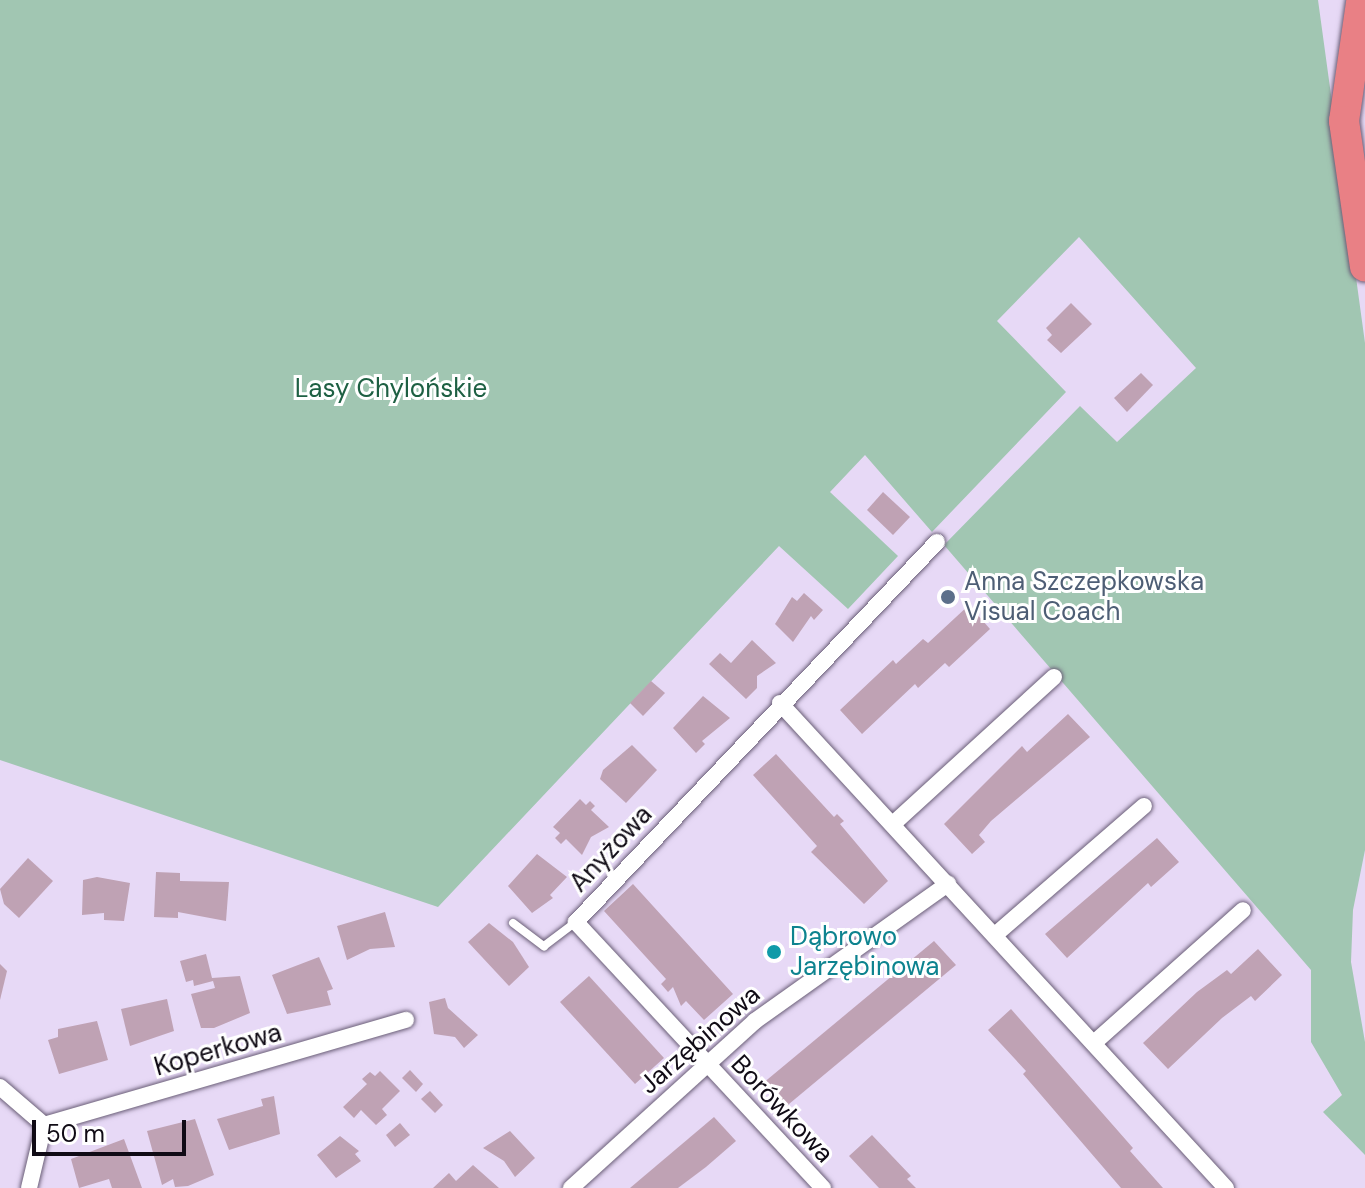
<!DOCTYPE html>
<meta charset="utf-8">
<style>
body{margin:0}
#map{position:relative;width:1365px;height:1188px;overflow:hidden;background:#e7d9f6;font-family:"DM Sans",sans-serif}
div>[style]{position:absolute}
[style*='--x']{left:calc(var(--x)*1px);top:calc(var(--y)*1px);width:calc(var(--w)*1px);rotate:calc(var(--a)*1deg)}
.green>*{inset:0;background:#a1c6b2}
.building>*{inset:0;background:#bfa2b4}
.roads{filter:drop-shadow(0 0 2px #6a5e77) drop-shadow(0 0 2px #6a5e77)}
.lane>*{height:8px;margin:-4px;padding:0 4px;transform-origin:4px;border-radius:4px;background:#fff}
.street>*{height:16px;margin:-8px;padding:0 8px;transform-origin:8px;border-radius:8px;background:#fff}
.highway>*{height:30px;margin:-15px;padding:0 15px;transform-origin:15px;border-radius:15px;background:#e98085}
.dots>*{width:22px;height:22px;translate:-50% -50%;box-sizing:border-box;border:4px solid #fff;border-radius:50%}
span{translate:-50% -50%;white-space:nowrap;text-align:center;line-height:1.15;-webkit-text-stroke:6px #fff;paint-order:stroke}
.park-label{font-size:26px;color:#1e6043}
.service-label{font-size:26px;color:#4e5e75}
.left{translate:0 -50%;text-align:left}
.street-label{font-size:26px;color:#100b15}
.culture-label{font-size:26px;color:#0d838f}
.scale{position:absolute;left:32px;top:1120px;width:154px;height:36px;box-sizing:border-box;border:4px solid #100b15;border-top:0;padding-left:10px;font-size:24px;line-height:28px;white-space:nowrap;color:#100b15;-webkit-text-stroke:6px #fff;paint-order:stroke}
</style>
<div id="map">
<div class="green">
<i style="clip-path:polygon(0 0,1318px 0,1365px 343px,1365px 850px,1353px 910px,1351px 962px,1365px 1042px,1365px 1155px,1323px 1112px,1342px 1095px,1311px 1042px,1311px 970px,944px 545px,1080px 406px,1117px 442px,1196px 368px,1079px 237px,997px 321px,1066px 392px,932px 532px,865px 455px,830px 492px,898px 556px,848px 609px,779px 546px,438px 907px,0 760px)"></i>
</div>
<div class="building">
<i style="clip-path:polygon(1071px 303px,1092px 324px,1061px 353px,1047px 340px,1052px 335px,1046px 328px)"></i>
<i style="clip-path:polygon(1141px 373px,1153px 385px,1127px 412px,1114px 398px)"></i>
<i style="clip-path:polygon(883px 492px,910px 517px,893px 535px,867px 510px)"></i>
<i style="clip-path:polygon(804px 593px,823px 610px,814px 620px,811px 616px,793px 642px,775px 624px,792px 597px,797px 601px)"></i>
<i style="clip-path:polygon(969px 605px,990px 629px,949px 667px,945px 663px,918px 688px,915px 684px,862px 734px,840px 710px,893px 660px,896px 664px,923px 639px,928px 643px)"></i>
<i style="clip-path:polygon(752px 640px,776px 663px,757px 676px,757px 688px,746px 699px,709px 664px,720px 653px,731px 663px)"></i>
<i style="clip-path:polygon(651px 681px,665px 693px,643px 716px,630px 703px)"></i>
<i style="clip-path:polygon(703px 696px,730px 718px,702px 741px,705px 744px,696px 753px,673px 728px)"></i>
<i style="clip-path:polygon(1068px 714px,1090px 737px,991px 821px,979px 835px,985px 842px,972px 854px,944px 824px,1022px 746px,1027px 752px)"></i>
<i style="clip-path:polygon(632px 745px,657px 770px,626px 803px,600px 779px,603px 770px)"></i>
<i style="clip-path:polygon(776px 754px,834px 817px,837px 814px,844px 821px,840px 824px,888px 881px,864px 904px,811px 852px,817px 846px,753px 775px)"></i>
<i style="clip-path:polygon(580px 799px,586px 805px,590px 801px,595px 806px,591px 810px,609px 827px,591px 837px,582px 855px,566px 839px,561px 844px,555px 838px,560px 833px,553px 827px)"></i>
<i style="clip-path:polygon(1157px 838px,1179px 862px,1151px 887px,1148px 883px,1067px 958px,1045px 934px)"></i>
<i style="clip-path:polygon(537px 854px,567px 877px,550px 895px,553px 898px,532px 913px,508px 886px)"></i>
<i style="clip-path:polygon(28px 858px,53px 881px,19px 918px,4px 904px,0 889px)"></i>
<i style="clip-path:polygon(156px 872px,180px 873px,180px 881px,229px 882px,226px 921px,178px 912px,178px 918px,154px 917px)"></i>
<i style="clip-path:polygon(97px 877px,130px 883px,124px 921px,104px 920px,104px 913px,82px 915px,83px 880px)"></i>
<i style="clip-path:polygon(633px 884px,733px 994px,704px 1020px,686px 1001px,681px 1006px,673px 987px,668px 992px,661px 984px,666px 979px,604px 911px)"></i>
<i style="clip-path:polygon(385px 912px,395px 947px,370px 949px,347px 960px,337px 926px)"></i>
<i style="clip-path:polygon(489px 923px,513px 942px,529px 967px,509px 986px,468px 942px)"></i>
<i style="clip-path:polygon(774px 941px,785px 953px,773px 963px,763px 951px)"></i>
<i style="clip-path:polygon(934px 941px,956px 965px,783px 1109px,762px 1084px)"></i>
<i style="clip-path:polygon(1258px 949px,1282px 975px,1255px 1001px,1251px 996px,1222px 1018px,1168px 1069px,1143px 1043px,1197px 992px,1227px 970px,1231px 974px)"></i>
<i style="clip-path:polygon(206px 954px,212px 978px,240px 976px,250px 1013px,214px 1028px,201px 1028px,191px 994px,215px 988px,213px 981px,194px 986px,193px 980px,186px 982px,180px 961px)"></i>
<i style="clip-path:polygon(319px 957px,333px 989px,327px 991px,331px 1005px,287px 1014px,272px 975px)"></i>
<i style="clip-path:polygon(0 964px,7px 971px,0 1000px)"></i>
<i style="clip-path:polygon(589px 976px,664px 1058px,635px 1084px,560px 1002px)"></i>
<i style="clip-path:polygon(445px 998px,448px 1008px,478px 1035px,464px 1048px,455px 1037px,434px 1034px,429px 1002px)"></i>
<i style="clip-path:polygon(167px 999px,174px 1031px,130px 1046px,121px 1009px)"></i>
<i style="clip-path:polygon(1011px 1009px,1133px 1148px,1130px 1151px,1163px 1188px,1121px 1188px,1023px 1074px,1026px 1071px,988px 1030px)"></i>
<i style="clip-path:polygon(97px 1021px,108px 1060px,59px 1074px,48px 1040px,58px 1037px,58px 1029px)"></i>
<i style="clip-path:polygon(410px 1070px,423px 1084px,416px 1092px,402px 1078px)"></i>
<i style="clip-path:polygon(380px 1071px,400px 1091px,382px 1109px,387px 1115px,376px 1125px,361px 1110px,354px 1118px,343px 1107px,367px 1084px,362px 1079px,370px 1072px,375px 1076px)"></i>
<i style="clip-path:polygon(430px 1091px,443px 1105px,435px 1113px,421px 1099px)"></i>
<i style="clip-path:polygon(274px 1096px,280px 1134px,229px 1150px,217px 1119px,263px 1106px,261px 1099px)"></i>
<i style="clip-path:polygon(714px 1117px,736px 1141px,706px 1167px,678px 1188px,630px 1188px)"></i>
<i style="clip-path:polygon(195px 1119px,214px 1175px,188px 1186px,175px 1187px,173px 1179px,162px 1185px,147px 1131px)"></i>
<i style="clip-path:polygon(400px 1123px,410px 1135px,395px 1147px,386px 1135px)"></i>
<i style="clip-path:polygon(510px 1131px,535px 1158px,515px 1177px,504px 1161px,483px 1148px)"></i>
<i style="clip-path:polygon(872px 1135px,911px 1176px,907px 1179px,916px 1188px,879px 1188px,849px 1156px)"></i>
<i style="clip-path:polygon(340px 1136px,359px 1151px,355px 1154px,361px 1161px,336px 1178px,317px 1155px)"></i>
<i style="clip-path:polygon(124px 1139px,142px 1188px,112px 1188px,109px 1179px,79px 1188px,71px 1159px)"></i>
<i style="clip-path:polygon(473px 1165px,499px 1188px,433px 1188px,449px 1173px,456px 1181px)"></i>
</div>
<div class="roads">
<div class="lane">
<i style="--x:513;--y:923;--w:39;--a:37"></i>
<i style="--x:544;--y:946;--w:40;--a:-37"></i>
</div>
<div class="street">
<i style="--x:780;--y:703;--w:659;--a:47.4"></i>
<i style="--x:893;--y:824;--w:218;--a:-42.4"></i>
<i style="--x:995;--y:935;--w:197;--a:-40.9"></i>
<i style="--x:1095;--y:1042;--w:198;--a:-41.7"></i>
<i style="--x:0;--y:1087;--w:58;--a:40.8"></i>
<i style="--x:29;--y:1188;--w:65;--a:-76.6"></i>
<i style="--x:44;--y:1125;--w:377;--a:-16.2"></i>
<i style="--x:571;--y:1188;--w:248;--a:-42.2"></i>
<i style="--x:755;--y:1021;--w:237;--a:-35.4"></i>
<i style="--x:823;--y:1188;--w:363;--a:-132.9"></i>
<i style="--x:576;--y:922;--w:524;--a:-46.47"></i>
</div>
<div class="highway">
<i style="--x:1361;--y:3;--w:119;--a:98.2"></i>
<i style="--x:1344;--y:121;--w:147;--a:81.8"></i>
</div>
</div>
<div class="dots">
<i style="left:948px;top:597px;background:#5c6f8a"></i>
<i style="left:774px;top:952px;background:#0f9aa8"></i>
</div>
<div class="park-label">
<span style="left:391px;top:389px">Lasy Chylońskie</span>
</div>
<div class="service-label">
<span class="left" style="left:964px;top:597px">Anna Szczepkowska<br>Visual Coach</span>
</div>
<div class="street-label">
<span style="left:611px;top:849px;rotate:-47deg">Anyżowa</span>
<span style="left:700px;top:1040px;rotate:-41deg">Jarzębinowa</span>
<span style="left:218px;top:1050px;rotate:-16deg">Koperkowa</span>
<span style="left:782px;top:1109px;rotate:47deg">Borówkowa</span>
</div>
<div class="culture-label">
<span class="left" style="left:790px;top:952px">Dąbrowo<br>Jarzębinowa</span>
</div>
<div class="scale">50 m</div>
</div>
